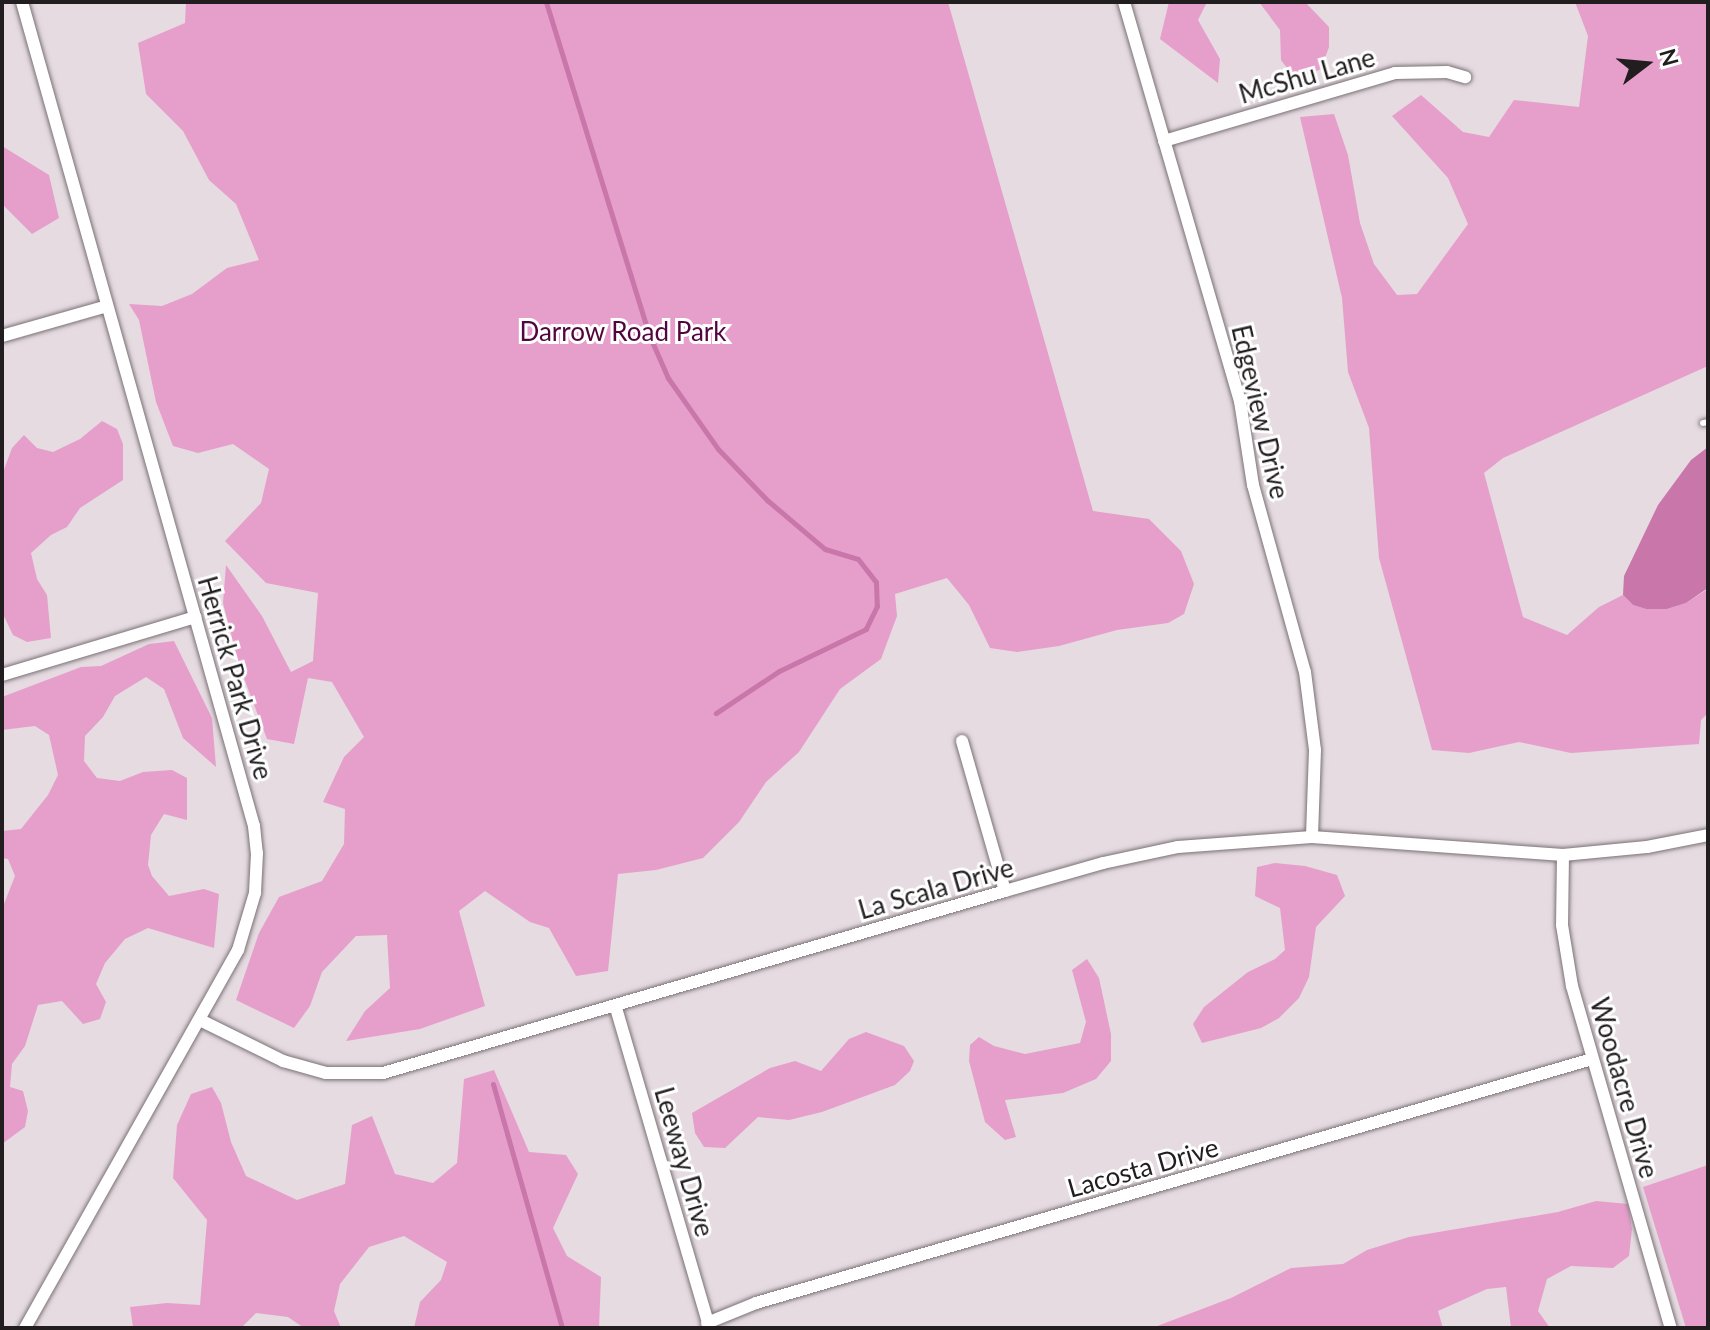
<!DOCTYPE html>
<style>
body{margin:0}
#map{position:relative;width:1710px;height:1330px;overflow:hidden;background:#e5dbe1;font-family:Lato,sans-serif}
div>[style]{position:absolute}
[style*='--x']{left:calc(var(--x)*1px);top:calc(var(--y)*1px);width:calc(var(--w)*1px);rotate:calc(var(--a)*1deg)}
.green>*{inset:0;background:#e69fcb}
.water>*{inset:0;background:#c976ab}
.stream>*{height:5px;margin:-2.5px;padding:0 2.5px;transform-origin:2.5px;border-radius:2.5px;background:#c976ab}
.roads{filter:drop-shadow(0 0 2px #7a7176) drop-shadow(0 0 2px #7a7176)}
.service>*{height:6px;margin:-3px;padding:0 3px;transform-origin:3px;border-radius:3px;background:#fff}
.minor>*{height:12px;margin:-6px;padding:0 6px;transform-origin:6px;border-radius:6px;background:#fff}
span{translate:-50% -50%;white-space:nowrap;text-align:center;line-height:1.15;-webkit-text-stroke:6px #fff;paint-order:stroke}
.street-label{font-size:26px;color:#221e20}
.park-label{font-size:26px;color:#52053e}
.frame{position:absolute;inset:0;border:4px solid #221e20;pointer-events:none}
.north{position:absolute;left:1606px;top:24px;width:80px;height:80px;-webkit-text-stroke:6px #fff;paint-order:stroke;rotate:74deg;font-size:22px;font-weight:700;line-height:32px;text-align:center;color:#221e20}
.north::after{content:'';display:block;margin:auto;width:28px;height:36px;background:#221e20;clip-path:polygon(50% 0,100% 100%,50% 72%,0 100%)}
</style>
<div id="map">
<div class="green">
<i style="clip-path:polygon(186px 2px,948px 2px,1093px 511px,1149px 519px,1181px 551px,1194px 584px,1184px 614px,1168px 623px,1117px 630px,1059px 646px,1017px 652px,990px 648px,969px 605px,947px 578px,895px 594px,897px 616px,881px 659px,840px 689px,799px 752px,766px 782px,739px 822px,703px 858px,656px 870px,618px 874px,608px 971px,576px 976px,549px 928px,530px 922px,485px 891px,459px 911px,485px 1006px,420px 1029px,346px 1041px,365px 1011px,390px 988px,387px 935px,356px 936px,322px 972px,310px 1006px,294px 1028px,236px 1000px,259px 933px,279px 897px,322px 881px,344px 844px,345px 809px,323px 802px,344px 757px,364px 737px,332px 682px,308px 678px,294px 744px,267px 739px,239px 665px,223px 603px,226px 565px,262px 616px,291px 672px,313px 661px,318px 593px,266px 583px,225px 541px,261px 503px,269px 469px,233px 444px,198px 453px,173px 446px,156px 402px,139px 320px,129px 304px,162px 306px,192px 294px,227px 268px,259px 260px,236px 204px,209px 180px,183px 131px,146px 94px,138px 43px,185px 23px)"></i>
<i style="clip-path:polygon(1169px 2px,1207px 2px,1198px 20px,1220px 59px,1218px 83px,1160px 39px)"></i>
<i style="clip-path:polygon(1259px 2px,1305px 2px,1329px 27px,1329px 47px,1321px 69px,1296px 80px,1281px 60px,1280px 30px)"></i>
<i style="clip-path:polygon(1575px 2px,1708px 2px,1708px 366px,1503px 458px,1484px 473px,1523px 617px,1567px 635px,1599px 607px,1623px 595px,1633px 605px,1646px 609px,1667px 609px,1686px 603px,1708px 589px,1708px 713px,1701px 720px,1699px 744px,1571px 753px,1519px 742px,1469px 753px,1432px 750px,1379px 558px,1369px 428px,1348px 372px,1342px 298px,1300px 117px,1334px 114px,1348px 155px,1360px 223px,1374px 264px,1397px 295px,1417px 294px,1468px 224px,1448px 178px,1392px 116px,1421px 95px,1463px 132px,1489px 137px,1514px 100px,1579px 107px,1588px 36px)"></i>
<i style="clip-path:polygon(2px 146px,49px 175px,59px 218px,32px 234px,2px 204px)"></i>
<i style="clip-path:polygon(102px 421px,117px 429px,123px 444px,123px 480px,80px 508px,67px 527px,51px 535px,31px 553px,37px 579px,47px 595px,51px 638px,27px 642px,13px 635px,2px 612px,2px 475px,12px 448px,24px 435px,37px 448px,53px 452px,80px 439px)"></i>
<i style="clip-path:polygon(174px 641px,212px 718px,216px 767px,183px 738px,164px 689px,146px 677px,115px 696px,103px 717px,85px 736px,84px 761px,97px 778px,120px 781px,143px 772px,172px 770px,187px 778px,187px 820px,164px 814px,151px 835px,148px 865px,152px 876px,169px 896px,204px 889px,219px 894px,214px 948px,148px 928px,125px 939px,105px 963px,96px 984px,106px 1002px,100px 1019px,83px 1024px,62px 1001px,38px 1005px,25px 1046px,12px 1064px,10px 1087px,23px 1091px,28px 1111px,25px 1127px,2px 1144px,2px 909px,15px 876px,8px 859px,2px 858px,2px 831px,21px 829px,48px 795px,58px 775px,49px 735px,35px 726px,2px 730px,2px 697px,81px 667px,101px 666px,149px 644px)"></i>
<i style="clip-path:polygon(1275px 863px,1305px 866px,1337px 875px,1345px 896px,1316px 927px,1309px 977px,1299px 998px,1279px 1018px,1261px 1028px,1202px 1043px,1193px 1024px,1204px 1007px,1248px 972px,1275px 959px,1285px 950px,1280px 908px,1255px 896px,1257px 867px)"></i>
<i style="clip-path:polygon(1087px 959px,1099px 978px,1111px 1034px,1111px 1061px,1096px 1079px,1063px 1093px,1005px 1100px,1016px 1137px,1005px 1140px,985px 1122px,969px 1061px,970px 1045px,979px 1037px,994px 1046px,1025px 1054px,1080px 1043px,1086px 1022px,1072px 970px)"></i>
<i style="clip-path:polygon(866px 1032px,904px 1046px,914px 1061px,910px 1071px,895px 1085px,822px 1112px,789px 1120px,758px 1117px,725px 1148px,704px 1147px,695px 1133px,692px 1113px,770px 1068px,795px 1061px,821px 1071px,849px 1039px)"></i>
<i style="clip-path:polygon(494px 1070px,529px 1152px,566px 1155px,578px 1174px,553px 1228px,567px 1256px,601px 1277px,599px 1328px,414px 1328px,420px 1302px,441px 1280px,447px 1262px,404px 1236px,369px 1247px,340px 1284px,334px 1311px,341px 1328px,304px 1328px,288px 1317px,256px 1313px,241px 1328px,133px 1327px,130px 1307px,167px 1303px,200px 1305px,207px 1220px,173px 1178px,177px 1125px,191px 1094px,212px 1087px,221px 1103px,231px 1142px,246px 1176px,297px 1200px,345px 1184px,352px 1125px,372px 1116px,395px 1174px,433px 1183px,457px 1163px,464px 1079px)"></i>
<i style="clip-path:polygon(1708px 1165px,1708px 1328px,1686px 1328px,1643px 1187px)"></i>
<i style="clip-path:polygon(1596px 1201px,1628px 1204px,1632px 1229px,1629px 1256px,1613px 1268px,1571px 1266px,1547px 1279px,1538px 1311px,1550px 1328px,1511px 1328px,1506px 1287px,1487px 1289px,1438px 1311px,1443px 1328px,1152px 1328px,1231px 1298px,1291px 1268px,1343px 1264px,1367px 1250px,1409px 1237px,1558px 1212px)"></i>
</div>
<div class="water">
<i style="clip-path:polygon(1708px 447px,1708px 588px,1686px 603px,1667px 609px,1646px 609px,1633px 605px,1623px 595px,1624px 576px,1658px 505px,1691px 460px)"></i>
</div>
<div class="stream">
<i style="--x:546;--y:2;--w:351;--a:72.8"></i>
<i style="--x:650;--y:337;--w:45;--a:66.3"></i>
<i style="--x:668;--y:378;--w:87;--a:54.8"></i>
<i style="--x:718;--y:449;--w:71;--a:46.1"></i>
<i style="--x:767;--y:500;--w:76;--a:40.2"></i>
<i style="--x:825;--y:549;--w:34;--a:17"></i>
<i style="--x:858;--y:559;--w:29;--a:52"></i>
<i style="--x:876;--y:582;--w:24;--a:88"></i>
<i style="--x:877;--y:606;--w:25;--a:116"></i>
<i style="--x:866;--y:629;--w:97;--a:154.2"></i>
<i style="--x:779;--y:671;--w:76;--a:146.3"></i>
<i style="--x:493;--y:1084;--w:254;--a:74.2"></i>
</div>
<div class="roads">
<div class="service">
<i style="--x:1703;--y:423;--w:5;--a:-11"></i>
</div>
<div class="minor">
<i style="--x:22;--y:2;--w:856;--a:74.28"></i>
<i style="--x:254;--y:826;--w:27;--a:84"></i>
<i style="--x:257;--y:853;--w:40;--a:92.9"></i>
<i style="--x:255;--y:893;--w:59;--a:106.6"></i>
<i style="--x:238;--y:950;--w:434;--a:119.4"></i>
<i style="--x:1124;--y:2;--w:416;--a:73.8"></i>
<i style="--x:1240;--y:401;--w:85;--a:81.2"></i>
<i style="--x:1253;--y:485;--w:194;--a:74.5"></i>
<i style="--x:1305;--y:672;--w:79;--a:82.7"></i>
<i style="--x:1315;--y:750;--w:87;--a:92"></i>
<i style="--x:1164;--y:141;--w:241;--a:-16.4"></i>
<i style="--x:1395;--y:73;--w:52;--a:-1.1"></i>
<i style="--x:1447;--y:72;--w:19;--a:16"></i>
<i style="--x:2;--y:336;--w:109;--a:-15.9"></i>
<i style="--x:2;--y:675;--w:202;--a:-16.7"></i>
<i style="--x:962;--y:741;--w:156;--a:74"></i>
<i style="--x:1563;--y:855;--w:70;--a:90.8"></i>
<i style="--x:1562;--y:925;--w:62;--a:80.7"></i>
<i style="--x:1572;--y:986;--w:356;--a:73.9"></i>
<i style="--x:616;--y:1008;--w:332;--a:73.7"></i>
<i style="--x:200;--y:1020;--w:93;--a:26.3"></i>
<i style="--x:283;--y:1061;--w:45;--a:15.6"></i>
<i style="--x:326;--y:1073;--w:57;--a:0"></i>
<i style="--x:383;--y:1073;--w:648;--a:-16.31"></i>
<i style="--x:1005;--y:891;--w:102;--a:-15.9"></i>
<i style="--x:1103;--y:863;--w:77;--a:-12"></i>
<i style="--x:1178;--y:847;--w:134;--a:-4.3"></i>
<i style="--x:1312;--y:837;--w:252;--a:4.1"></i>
<i style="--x:1563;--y:855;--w:84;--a:-5.4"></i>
<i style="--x:1647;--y:847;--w:62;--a:-11.1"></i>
<i style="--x:707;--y:1323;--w:53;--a:-22.2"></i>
<i style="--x:756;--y:1303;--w:871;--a:-16.27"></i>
</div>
</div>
<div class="street-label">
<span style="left:1307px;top:76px;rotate:-16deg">McShu Lane</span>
<span style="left:1260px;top:412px;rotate:77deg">Edgeview Drive</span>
<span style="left:235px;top:678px;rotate:74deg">Herrick Park Drive</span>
<span style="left:936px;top:889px;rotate:-16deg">La Scala Drive</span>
<span style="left:1624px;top:1088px;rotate:74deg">Woodacre Drive</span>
<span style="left:684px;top:1162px;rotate:74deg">Leeway Drive</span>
<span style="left:1143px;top:1168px;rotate:-16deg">Lacosta Drive</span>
</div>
<div class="park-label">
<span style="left:623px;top:332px">Darrow Road Park</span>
</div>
<div class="frame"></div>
<div class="north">N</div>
</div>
